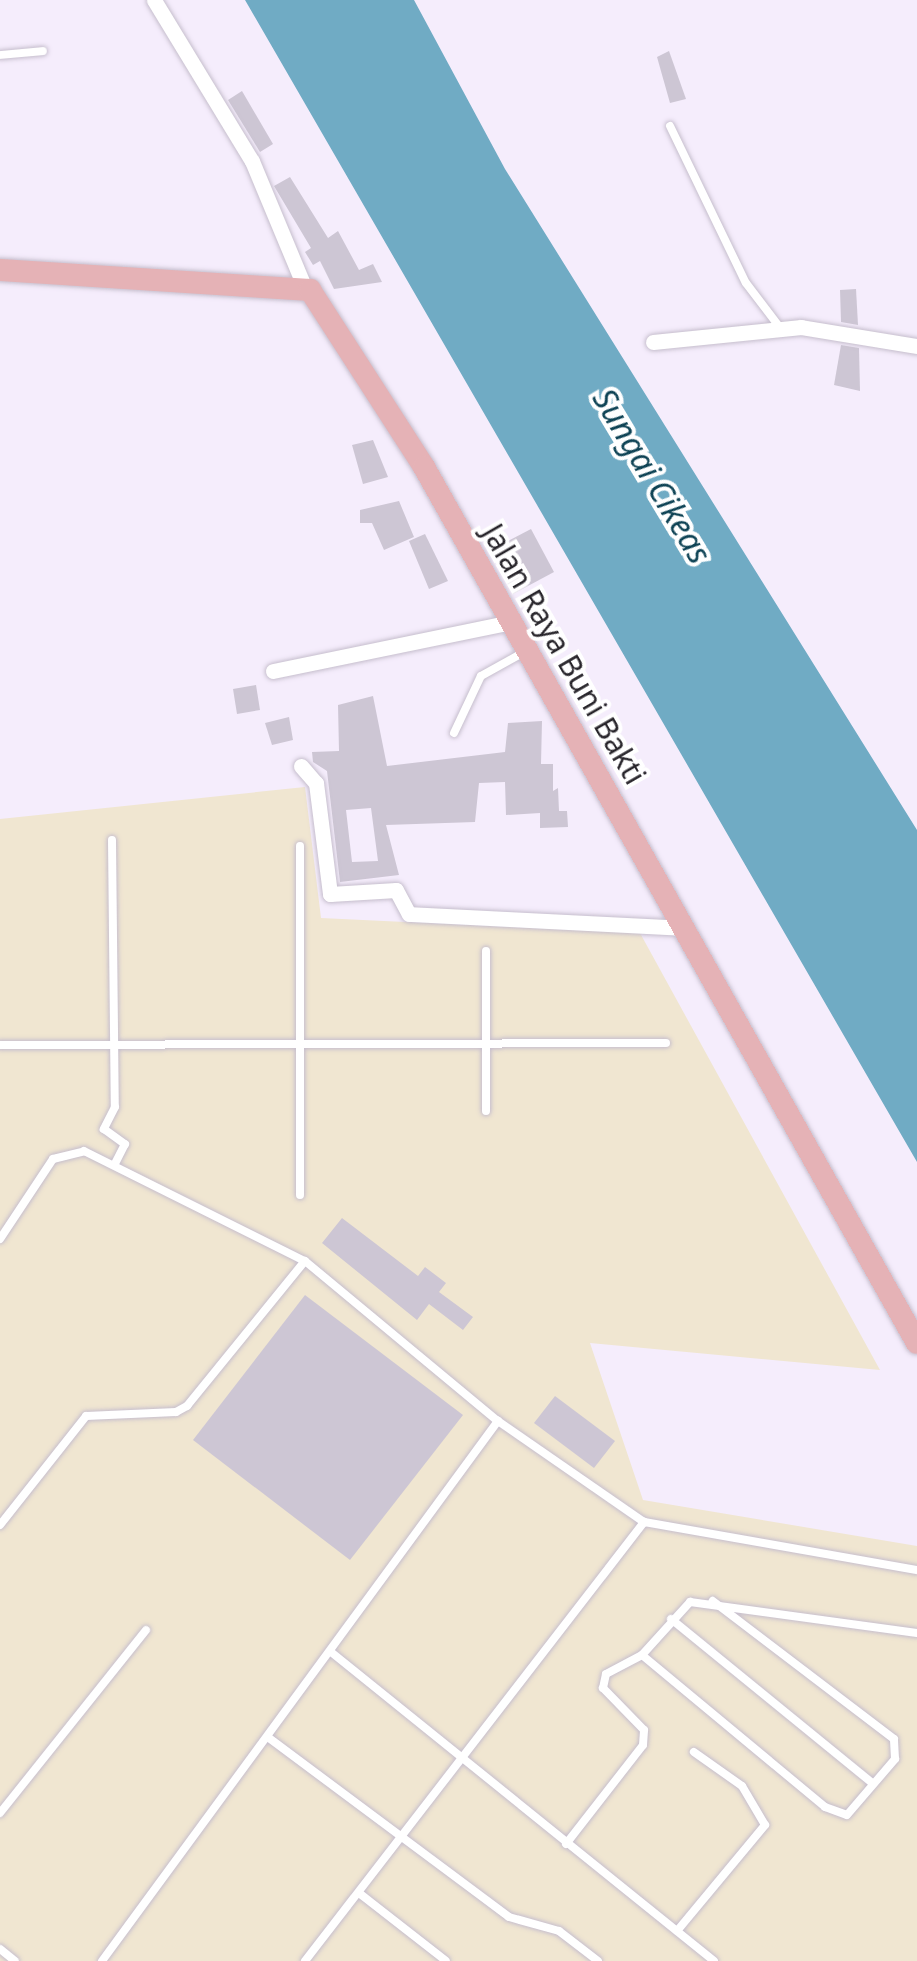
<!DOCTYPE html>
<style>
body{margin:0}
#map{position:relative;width:917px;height:1961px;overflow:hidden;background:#f5edfc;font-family:"Noto Sans",sans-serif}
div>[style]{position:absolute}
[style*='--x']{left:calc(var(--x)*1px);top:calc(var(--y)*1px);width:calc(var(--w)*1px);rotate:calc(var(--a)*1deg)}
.industrial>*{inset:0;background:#f0e6d1}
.water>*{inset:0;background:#70abc4}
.building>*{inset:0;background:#cdc6d4}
.roads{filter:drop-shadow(0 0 2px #c6becd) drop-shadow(0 0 2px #c6becd)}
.service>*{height:8px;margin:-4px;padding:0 4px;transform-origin:4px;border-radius:4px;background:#fff}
.minor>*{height:15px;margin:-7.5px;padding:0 7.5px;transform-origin:7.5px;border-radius:7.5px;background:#fff}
.primary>*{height:22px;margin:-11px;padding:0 11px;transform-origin:11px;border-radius:11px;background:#e5b2b6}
span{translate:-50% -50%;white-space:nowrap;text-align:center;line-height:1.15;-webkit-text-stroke:8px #fff;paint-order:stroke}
.street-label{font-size:30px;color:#28252b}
.water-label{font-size:32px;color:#0d4254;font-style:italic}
</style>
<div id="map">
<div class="industrial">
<i style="clip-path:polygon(305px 787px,321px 918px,640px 933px,880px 1370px,590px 1343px,643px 1500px,917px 1546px,917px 1961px,0 1961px,0 819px)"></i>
</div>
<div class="water">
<i style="clip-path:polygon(245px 0,414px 0,505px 169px,917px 830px,917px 1162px)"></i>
</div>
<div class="building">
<i style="clip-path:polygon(669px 51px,686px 99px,670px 103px,657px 57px)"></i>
<i style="clip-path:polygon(242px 91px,273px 144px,260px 152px,228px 100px)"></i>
<i style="clip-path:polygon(290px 177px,328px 238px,338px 231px,359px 270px,373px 264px,382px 282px,334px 289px,320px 261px,313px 265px,305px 252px,311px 248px,274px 186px)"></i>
<i style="clip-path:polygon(856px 289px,858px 325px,841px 322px,840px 290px)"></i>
<i style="clip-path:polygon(841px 345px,859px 348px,860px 391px,834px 385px)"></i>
<i style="clip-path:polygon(373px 440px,388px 477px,363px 484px,352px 445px)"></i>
<i style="clip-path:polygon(399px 501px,414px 537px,384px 550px,372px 523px,360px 523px,360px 510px)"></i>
<i style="clip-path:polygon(531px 529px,554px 572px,513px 594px,489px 551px)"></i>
<i style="clip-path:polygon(425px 534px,448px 581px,429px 589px,409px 541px)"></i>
<i style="clip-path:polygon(256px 685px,260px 710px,237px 714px,233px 689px)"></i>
<i style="clip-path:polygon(evenodd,373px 696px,387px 766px,505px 752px,508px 723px,542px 721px,541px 764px,553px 764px,553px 791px,558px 788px,559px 811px,567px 811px,568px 827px,540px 828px,540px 813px,506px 815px,505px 782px,479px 783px,475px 822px,386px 825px,399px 875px,340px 882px,327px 771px,313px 762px,312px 752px,339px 751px,338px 705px,373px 696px,371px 808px,378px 861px,352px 862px,346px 810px,371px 808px)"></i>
<i style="clip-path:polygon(289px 717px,293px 740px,272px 745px,265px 723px)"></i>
<i style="clip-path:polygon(342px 1218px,418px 1276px,425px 1267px,446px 1283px,439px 1292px,473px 1317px,463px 1330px,429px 1304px,417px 1320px,322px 1243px)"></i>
<i style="clip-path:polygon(305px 1295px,463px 1415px,350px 1560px,193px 1440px)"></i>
<i style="clip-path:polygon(555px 1396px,615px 1441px,594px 1468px,534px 1423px)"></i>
</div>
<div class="roads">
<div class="service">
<i style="--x:0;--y:55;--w:43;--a:-5.3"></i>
<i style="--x:670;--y:126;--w:174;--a:64.2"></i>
<i style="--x:746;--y:283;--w:58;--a:52.7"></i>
<i style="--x:454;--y:733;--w:63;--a:-64.7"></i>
<i style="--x:481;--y:676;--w:51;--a:-29.1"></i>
<i style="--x:112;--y:840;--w:267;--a:89.4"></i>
<i style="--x:115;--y:1107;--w:25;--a:117"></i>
<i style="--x:104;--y:1129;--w:26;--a:36"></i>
<i style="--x:125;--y:1144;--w:22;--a:117"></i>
<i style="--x:300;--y:846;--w:349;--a:90"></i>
<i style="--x:486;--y:951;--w:160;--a:90"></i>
<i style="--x:0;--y:1045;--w:666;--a:-0.17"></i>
<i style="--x:0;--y:1239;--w:96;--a:-56.5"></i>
<i style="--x:53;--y:1159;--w:32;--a:-14"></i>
<i style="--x:84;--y:1151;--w:247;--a:26.5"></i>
<i style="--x:0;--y:1525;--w:139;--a:-51.7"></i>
<i style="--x:86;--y:1416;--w:90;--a:-2.5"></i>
<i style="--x:176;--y:1412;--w:13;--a:-29"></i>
<i style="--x:187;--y:1406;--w:187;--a:-50.9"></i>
<i style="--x:305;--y:1261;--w:251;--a:39.7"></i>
<i style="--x:498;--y:1421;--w:178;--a:34.7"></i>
<i style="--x:644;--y:1522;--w:277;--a:10"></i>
<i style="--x:671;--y:1619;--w:259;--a:39.2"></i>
<i style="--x:331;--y:1652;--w:492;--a:38.9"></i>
<i style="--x:642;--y:1655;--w:238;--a:39.7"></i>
<i style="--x:825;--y:1807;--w:23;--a:20"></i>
<i style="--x:847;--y:1815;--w:74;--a:-49.4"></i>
<i style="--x:895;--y:1759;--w:20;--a:-93"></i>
<i style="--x:894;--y:1739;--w:228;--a:-142.7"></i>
<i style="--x:269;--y:1738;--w:299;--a:36.7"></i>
<i style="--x:509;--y:1917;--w:52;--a:15.6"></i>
<i style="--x:559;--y:1931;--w:49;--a:37.6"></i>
<i style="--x:0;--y:1813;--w:234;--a:-51.4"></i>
<i style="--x:566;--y:1844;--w:125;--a:-52.1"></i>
<i style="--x:643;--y:1745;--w:15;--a:-86"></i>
<i style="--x:644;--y:1730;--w:59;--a:-134.3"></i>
<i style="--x:603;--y:1688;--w:14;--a:-78"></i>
<i style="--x:606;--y:1674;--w:41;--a:-27.8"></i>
<i style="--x:642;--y:1655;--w:72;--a:-47.8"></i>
<i style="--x:690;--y:1602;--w:229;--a:7.8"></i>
<i style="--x:359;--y:1893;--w:110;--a:38"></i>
<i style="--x:677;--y:1931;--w:138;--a:-50.3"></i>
<i style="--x:765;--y:1825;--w:45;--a:-120.5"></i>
<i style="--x:742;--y:1786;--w:59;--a:-144.7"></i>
<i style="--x:0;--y:1949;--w:19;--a:39"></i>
<i style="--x:102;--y:1961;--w:670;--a:-53.75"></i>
<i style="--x:305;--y:1961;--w:555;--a:-52.32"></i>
</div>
<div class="minor">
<i style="--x:154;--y:0;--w:188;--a:58.7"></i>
<i style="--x:252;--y:161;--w:135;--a:67.4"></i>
<i style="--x:653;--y:342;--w:149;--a:-5.8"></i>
<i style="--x:801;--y:327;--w:118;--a:9.3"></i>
<i style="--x:273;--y:671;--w:244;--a:-11.6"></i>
<i style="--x:301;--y:766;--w:23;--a:49"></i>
<i style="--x:316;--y:783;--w:112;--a:82.8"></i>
<i style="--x:330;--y:894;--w:66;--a:-3.5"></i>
<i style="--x:396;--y:890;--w:27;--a:62"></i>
<i style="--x:409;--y:914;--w:275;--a:2.9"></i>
</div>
<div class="primary">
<i style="--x:0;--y:270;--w:311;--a:3.7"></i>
<i style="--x:310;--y:290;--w:211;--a:57.2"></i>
<i style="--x:424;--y:467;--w:1005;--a:60.63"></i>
</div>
</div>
<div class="street-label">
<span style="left:564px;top:654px;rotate:60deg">Jalan Raya Buni Bakti</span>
</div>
<div class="water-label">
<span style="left:652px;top:476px;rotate:59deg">Sungai Cikeas</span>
</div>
</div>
